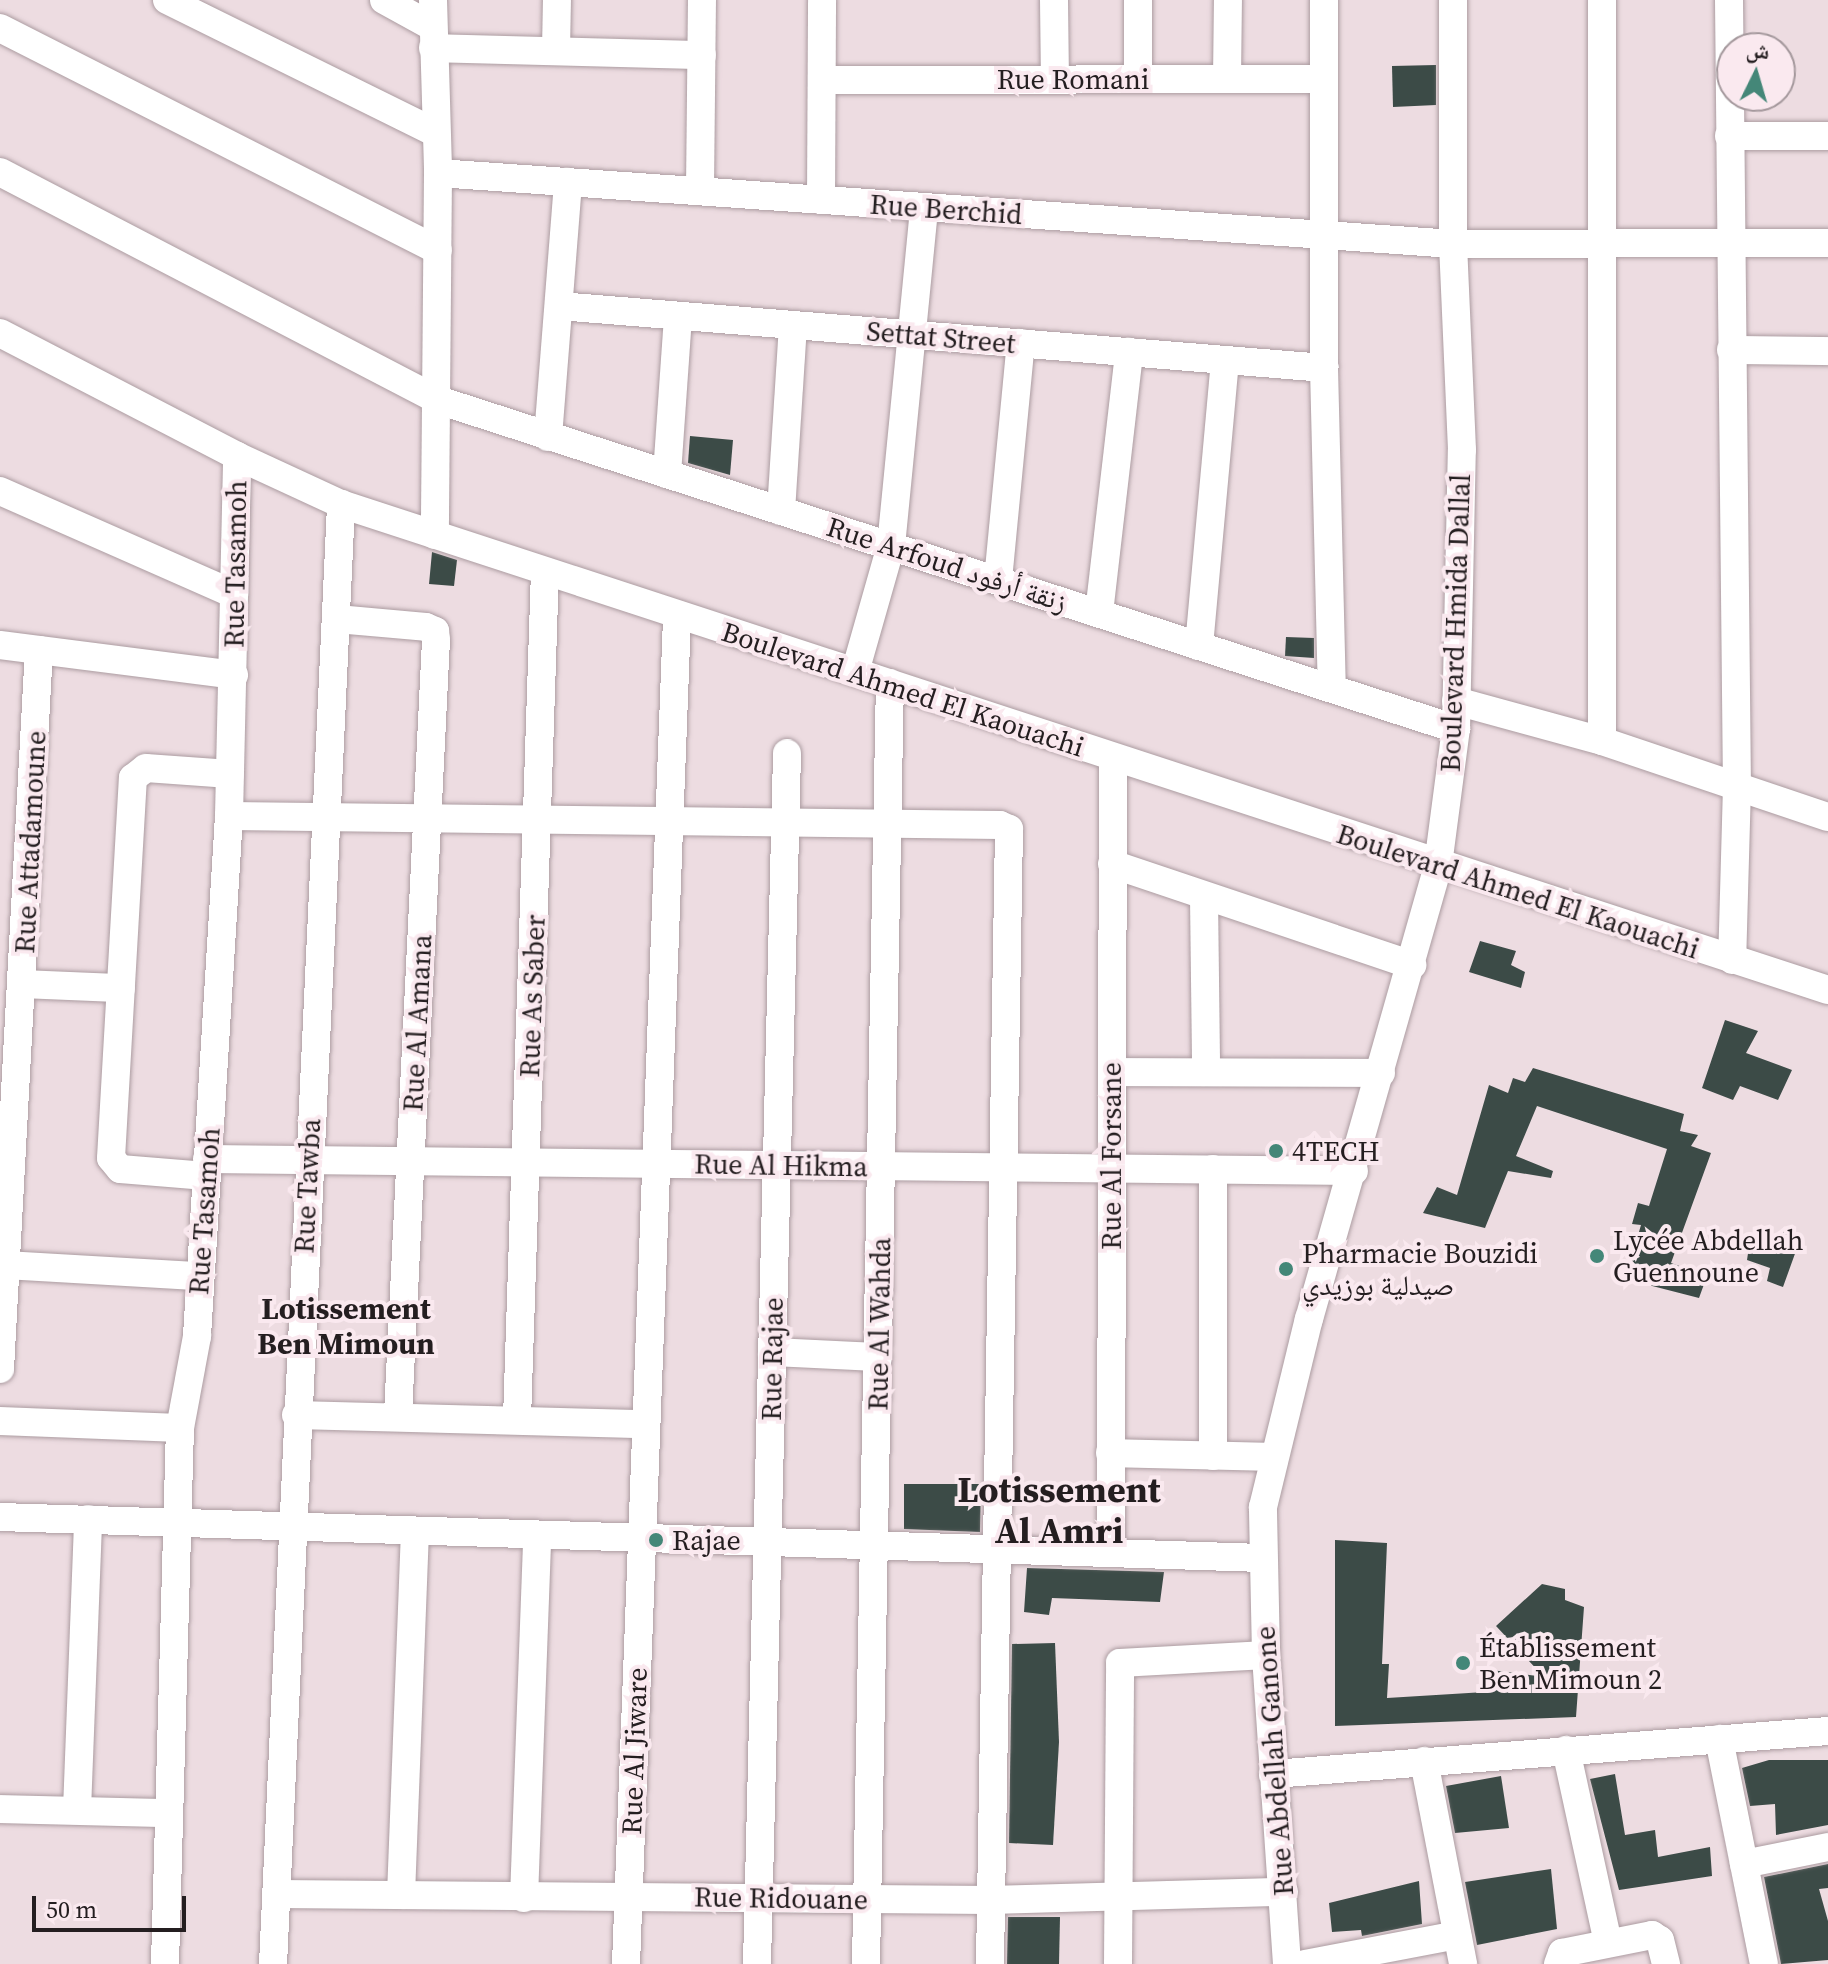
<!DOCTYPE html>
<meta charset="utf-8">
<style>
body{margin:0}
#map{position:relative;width:1828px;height:1964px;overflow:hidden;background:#eddce1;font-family:"Source Serif 4","Noto Naskh Arabic",serif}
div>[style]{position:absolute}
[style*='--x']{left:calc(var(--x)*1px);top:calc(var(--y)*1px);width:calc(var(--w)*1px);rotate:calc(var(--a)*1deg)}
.building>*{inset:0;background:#3c4b47}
.roads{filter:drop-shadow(0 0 2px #ac9ca1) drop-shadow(0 0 2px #ac9ca1)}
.minor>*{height:28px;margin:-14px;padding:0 14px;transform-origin:14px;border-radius:14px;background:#fff}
.dots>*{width:22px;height:22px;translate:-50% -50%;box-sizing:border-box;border:4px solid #fae9ef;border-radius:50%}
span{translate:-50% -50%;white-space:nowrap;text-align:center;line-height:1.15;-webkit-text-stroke:8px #fae9ef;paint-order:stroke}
.street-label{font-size:28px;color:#241e20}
.poi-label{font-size:28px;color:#241e20}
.left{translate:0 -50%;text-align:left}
.neighbourhood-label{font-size:30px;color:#241e20;font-weight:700}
.district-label{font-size:36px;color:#241e20;font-weight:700}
.north{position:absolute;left:1716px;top:32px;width:80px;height:80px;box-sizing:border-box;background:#fae9ef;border:2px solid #a4989c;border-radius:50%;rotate:5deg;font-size:22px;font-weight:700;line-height:32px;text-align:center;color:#241e20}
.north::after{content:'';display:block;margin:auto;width:28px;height:36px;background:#448778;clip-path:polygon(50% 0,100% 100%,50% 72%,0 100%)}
.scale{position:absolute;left:32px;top:1896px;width:154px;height:36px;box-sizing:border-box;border:4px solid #241e20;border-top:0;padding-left:10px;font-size:24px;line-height:28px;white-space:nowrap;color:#241e20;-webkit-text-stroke:6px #fae9ef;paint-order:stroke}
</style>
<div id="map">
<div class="building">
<i style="clip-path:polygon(1436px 65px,1436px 105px,1393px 107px,1392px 66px)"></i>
<i style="clip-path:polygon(690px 436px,733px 440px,730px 475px,688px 463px)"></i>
<i style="clip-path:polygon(432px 552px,457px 560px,454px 586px,429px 584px)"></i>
<i style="clip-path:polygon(1286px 637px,1314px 638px,1314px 658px,1285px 656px)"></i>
<i style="clip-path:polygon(1480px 941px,1516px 951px,1511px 965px,1525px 972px,1521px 988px,1469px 972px)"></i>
<i style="clip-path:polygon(1725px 1020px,1758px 1031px,1746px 1053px,1792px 1070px,1778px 1100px,1740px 1086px,1733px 1100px,1702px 1088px)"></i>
<i style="clip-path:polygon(1533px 1068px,1684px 1114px,1680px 1131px,1698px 1135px,1691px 1146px,1711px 1153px,1671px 1263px,1707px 1276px,1699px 1298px,1625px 1279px,1641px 1225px,1632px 1224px,1638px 1203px,1649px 1206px,1667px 1149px,1537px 1106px,1516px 1156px,1553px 1171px,1551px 1178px,1508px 1171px,1485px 1228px,1423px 1213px,1437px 1187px,1457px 1195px,1489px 1085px,1508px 1093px,1513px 1078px,1525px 1082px)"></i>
<i style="clip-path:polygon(1784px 1231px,1801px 1237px,1783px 1287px,1767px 1281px,1770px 1268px,1747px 1260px,1750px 1240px,1777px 1247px)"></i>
<i style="clip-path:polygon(904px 1484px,981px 1484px,980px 1532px,904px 1529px)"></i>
<i style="clip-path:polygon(1335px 1540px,1387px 1543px,1382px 1664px,1389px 1664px,1387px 1698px,1485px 1692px,1491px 1670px,1544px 1677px,1496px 1626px,1542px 1584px,1565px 1589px,1565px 1600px,1584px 1607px,1576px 1717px,1335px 1726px)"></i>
<i style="clip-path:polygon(1027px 1568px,1164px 1572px,1160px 1602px,1052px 1598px,1049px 1615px,1024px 1612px)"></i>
<i style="clip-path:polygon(1055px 1643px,1059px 1742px,1053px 1845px,1009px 1843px,1012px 1644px)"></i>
<i style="clip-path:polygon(1769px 1760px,1828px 1760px,1828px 1825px,1776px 1835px,1775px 1804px,1750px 1806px,1742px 1768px)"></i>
<i style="clip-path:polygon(1615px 1774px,1625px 1835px,1655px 1830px,1658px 1857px,1710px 1847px,1712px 1876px,1619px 1890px,1590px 1779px)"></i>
<i style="clip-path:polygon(1501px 1776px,1509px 1828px,1455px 1833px,1446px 1786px)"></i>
<i style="clip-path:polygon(1828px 1864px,1828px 1888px,1819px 1889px,1828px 1921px,1828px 1960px,1781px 1964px,1764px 1877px)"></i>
<i style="clip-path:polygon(1551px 1869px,1557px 1929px,1477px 1945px,1465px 1882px)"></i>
<i style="clip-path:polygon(1419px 1881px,1422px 1924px,1362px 1936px,1361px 1930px,1332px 1932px,1329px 1903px)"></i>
<i style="clip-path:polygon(1008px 1917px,1060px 1917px,1059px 1964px,1007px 1964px)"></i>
</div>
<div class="roads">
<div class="minor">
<i style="--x:167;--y:0;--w:300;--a:26.3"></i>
<i style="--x:384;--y:0;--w:56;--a:28.9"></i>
<i style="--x:433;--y:0;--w:173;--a:88.3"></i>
<i style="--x:438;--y:173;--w:362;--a:90.5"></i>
<i style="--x:1054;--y:0;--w:79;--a:89.3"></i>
<i style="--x:1138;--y:0;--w:78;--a:90"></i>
<i style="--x:1324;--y:0;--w:368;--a:90"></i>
<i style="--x:1324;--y:368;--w:320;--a:88.6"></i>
<i style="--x:1602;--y:0;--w:741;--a:90"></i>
<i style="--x:1729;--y:0;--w:786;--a:89.42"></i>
<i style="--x:1737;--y:786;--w:174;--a:91.6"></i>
<i style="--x:0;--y:28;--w:491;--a:26.9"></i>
<i style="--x:433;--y:48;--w:269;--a:1.5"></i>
<i style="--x:556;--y:50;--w:50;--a:-88.9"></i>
<i style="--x:1227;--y:78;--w:78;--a:-89.3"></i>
<i style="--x:822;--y:80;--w:502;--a:-0.11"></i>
<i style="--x:1729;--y:136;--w:99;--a:0"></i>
<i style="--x:0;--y:172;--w:494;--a:27.5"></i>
<i style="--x:438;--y:400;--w:1070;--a:17.91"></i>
<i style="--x:438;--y:173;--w:1017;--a:4"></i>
<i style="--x:1453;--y:244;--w:375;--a:-0.2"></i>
<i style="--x:700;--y:189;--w:189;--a:-89.4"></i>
<i style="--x:821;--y:200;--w:200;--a:-89.7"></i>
<i style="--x:559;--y:306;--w:768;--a:4.63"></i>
<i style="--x:0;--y:333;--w:267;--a:27.4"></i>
<i style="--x:237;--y:456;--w:115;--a:24.8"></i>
<i style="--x:341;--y:504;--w:1564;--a:18.1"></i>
<i style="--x:1731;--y:350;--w:97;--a:0.6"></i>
<i style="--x:548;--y:437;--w:256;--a:-85.5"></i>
<i style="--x:667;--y:474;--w:158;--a:-86"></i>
<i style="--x:0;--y:491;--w:256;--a:23.8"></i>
<i style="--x:781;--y:511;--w:185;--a:-86.3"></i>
<i style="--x:998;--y:580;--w:238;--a:-84.5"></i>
<i style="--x:1099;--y:613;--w:263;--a:-83.4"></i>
<i style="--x:337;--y:619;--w:89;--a:5.1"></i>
<i style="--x:426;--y:627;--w:10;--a:24"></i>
<i style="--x:435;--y:631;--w:9;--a:84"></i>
<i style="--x:436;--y:640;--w:775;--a:92.81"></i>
<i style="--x:0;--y:645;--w:236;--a:7.3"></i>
<i style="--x:1199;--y:646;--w:287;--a:-84.8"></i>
<i style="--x:855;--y:672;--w:131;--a:-74.1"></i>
<i style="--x:891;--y:546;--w:340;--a:-84.4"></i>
<i style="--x:1456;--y:701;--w:151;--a:15.3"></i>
<i style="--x:1602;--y:741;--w:238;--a:18.6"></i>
<i style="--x:229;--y:816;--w:771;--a:0.67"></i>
<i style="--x:1000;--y:825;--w:10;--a:24"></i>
<i style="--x:1009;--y:829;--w:1135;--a:90.96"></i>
<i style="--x:1112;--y:864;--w:317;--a:18.6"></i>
<i style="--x:1204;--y:897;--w:175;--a:89.3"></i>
<i style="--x:24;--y:984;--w:97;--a:2.4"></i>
<i style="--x:1112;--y:1072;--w:269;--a:0.2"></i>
<i style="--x:207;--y:1159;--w:1147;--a:0.6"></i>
<i style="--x:206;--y:1176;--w:86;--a:-175.3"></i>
<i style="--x:120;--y:1169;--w:14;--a:-129"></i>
<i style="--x:111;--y:1158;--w:381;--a:-86.7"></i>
<i style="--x:133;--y:778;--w:16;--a:-38"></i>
<i style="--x:146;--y:768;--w:84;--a:4.1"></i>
<i style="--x:6;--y:1265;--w:193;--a:3.3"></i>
<i style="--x:772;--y:1352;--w:106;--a:2.7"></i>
<i style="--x:0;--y:1369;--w:720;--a:-86.9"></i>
<i style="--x:296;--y:1415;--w:349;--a:1.5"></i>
<i style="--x:517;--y:1419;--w:847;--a:-88.11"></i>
<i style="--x:0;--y:1421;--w:180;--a:2.2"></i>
<i style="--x:1110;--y:1453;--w:162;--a:1.4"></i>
<i style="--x:1213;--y:1456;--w:287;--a:-90"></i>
<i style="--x:0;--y:1517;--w:1262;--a:1.86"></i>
<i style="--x:1111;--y:1553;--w:794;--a:-89.86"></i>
<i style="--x:1719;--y:1739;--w:229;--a:78.7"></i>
<i style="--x:1566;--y:1750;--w:197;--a:77.7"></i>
<i style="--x:1424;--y:1761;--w:207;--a:79.1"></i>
<i style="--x:1273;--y:1774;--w:557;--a:-4.43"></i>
<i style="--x:0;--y:1809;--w:167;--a:1.4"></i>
<i style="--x:77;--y:1810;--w:291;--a:-87.8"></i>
<i style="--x:1744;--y:1864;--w:86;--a:-11.4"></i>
<i style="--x:277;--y:1894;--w:713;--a:0.48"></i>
<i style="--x:990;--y:1900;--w:294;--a:-1.6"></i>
<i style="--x:401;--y:1895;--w:363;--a:-87.8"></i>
<i style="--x:524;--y:1898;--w:363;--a:-87.9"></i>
<i style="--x:165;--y:1964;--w:536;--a:-88.4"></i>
<i style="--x:180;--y:1428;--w:94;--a:-79.5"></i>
<i style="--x:197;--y:1336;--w:521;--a:-86.48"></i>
<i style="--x:229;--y:816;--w:360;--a:-88.7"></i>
<i style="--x:273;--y:1964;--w:1462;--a:-87.33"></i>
<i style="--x:626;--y:1964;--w:1350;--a:-87.83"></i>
<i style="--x:757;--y:1964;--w:1211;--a:-88.58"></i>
<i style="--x:866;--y:1964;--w:1281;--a:-88.93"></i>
<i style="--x:1118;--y:1964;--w:301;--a:-89.6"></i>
<i style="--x:1120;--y:1663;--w:146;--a:-3.1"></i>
<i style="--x:1287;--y:1964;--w:310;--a:-93.9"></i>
<i style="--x:1266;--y:1655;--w:148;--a:-91.2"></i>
<i style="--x:1263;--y:1507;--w:194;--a:-76.3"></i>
<i style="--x:1309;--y:1319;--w:472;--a:-74.1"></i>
<i style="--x:1438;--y:865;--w:137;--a:-82.5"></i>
<i style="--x:1456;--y:729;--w:279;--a:-88.8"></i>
<i style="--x:1462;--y:450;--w:206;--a:-92.5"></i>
<i style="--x:1453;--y:244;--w:244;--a:-90"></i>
<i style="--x:1305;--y:1964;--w:155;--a:-10.8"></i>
<i style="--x:1558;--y:1964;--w:12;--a:-70"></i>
<i style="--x:1562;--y:1953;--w:92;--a:-11.3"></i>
<i style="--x:1652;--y:1935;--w:9;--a:32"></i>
<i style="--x:1660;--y:1940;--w:25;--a:76"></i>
</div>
</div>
<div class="dots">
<i style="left:1276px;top:1151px;background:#448778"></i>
<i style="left:1597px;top:1256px;background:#448778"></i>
<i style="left:1286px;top:1269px;background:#448778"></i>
<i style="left:656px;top:1540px;background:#448778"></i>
<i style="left:1463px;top:1663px;background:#448778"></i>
</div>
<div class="street-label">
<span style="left:1073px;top:79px">Rue Romani</span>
<span style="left:946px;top:209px;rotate:4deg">Rue Berchid</span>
<span style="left:941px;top:337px;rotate:5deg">Settat Street</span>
<span style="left:235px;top:564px;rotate:-89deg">Rue Tasamoh</span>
<span style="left:947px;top:564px;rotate:18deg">Rue Arfoud زنقة أرفود</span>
<span style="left:1455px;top:623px;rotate:-88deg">Boulevard Hmida Dallal</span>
<span style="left:903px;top:689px;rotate:18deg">Boulevard Ahmed El Kaouachi</span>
<span style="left:30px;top:842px;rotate:-87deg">Rue Attadamoune</span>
<span style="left:1518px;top:891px;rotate:18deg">Boulevard Ahmed El Kaouachi</span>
<span style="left:532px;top:996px;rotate:-88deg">Rue As Saber</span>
<span style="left:417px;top:1023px;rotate:-87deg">Rue Al Amana</span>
<span style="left:1111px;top:1156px;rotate:-90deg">Rue Al Forsane</span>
<span style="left:781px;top:1165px;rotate:1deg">Rue Al Hikma</span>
<span style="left:307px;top:1186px;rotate:-87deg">Rue Tawba</span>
<span style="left:204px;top:1211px;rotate:-86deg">Rue Tasamoh</span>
<span style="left:879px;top:1324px;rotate:-89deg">Rue Al Wahda</span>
<span style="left:772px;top:1359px;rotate:-89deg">Rue Rajae</span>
<span style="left:634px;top:1751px;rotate:-88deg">Rue Al Jiware</span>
<span style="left:1274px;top:1761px;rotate:-94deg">Rue Abdellah Ganone</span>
<span style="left:781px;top:1898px;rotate:1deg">Rue Ridouane</span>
</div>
<div class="poi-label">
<span class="left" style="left:1292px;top:1151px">4TECH</span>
<span class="left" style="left:1613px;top:1256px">Lycée Abdellah<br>Guennoune</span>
<span class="left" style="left:1302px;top:1269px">Pharmacie Bouzidi<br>صيدلية بوزيدي</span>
<span class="left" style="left:672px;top:1540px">Rajae</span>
<span class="left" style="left:1479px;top:1663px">Établissement<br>Ben Mimoun 2</span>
</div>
<div class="neighbourhood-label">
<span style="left:346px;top:1326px">Lotissement<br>Ben Mimoun</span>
</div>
<div class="district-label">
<span style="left:1059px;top:1510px">Lotissement<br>Al Amri</span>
</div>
<div class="north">ش</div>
<div class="scale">50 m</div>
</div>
